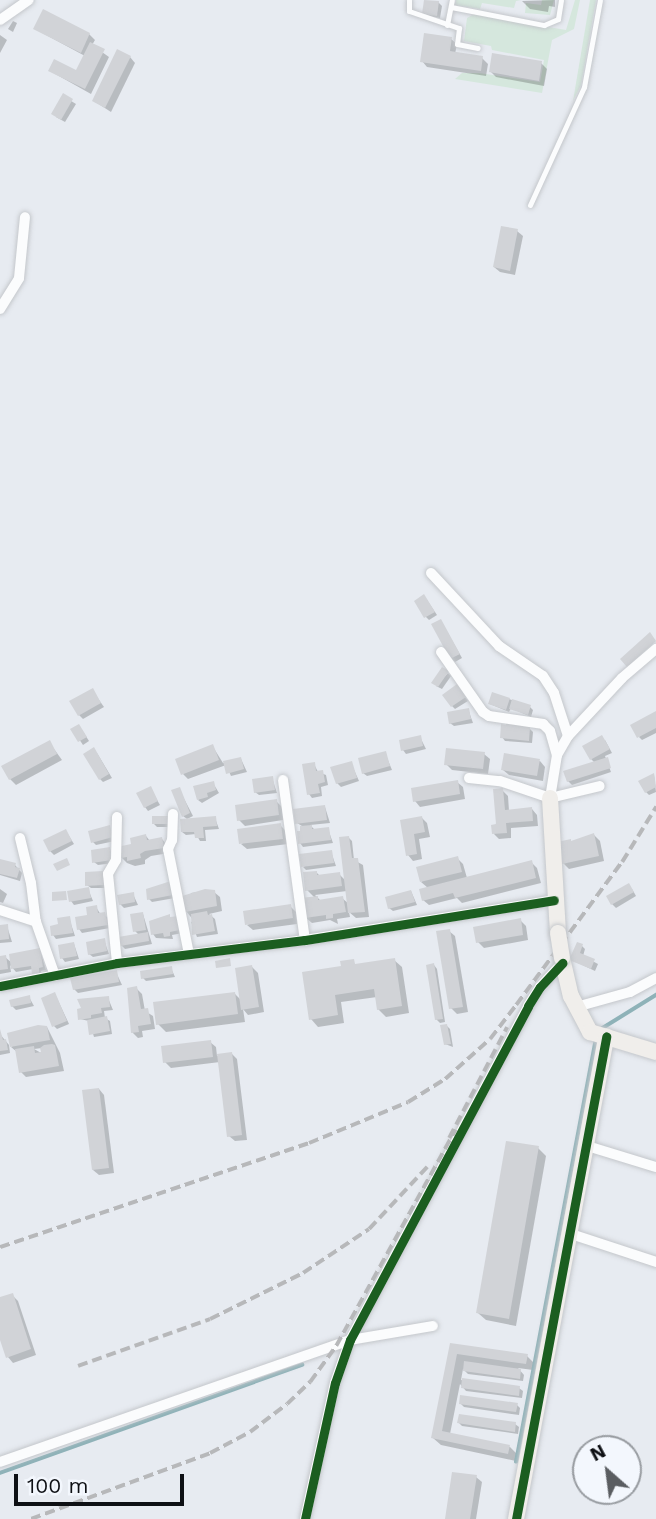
<!DOCTYPE html>
<style>
body{margin:0}
#map{position:relative;width:656px;height:1519px;overflow:hidden;background:#e7ebf1;font-family:"Work Sans",sans-serif}
div>[style]{position:absolute}
[style*='--x']{left:calc(var(--x)*1px);top:calc(var(--y)*1px);width:calc(var(--w)*1px);rotate:calc(var(--a)*1deg)}
.green>*{inset:0;background:#d5e7dd}
.shadow>*{inset:0;background:#0003}
.stream>*{height:3.5px;margin:-1.75px;padding:0 1.75px;transform-origin:1.75px;border-radius:1.75px;background:#8eb2b8}
.building>*{inset:0;background:#d1d3d7}
.roads{filter:drop-shadow(0 0 2px #c4c7cb) drop-shadow(0 0 2px #c4c7cb)}
.lane>*{height:5px;margin:-2.5px;padding:0 2.5px;transform-origin:2.5px;border-radius:2.5px;background:#fbfcfd}
.street>*{height:10px;margin:-5px;padding:0 5px;transform-origin:5px;border-radius:5px;background:#fbfcfd}
.secondary>*{height:16px;margin:-8px;padding:0 8px;transform-origin:8px;border-radius:8px;background:#f0eeeb}
.rail>*{height:3.5px;margin-top:-1.75px;transform-origin:0;background:repeating-linear-gradient(90deg,#b7b8ba 0 10px,transparent 0 15px)}
.bridges{filter:drop-shadow(0 0 2px #c4c7cb) drop-shadow(0 0 2px #c4c7cb)}
.secondary-bridge>*{height:16px;margin:-8px;padding:0 8px;transform-origin:8px;border-radius:8px;background:#f0eeeb}
.cycleway>*{height:9px;margin:-4.5px;padding:0 4.5px;transform-origin:4.5px;border-radius:4.5px;background:#1b5e20}
span{translate:-50% -50%;white-space:nowrap;text-align:center;line-height:1.15;-webkit-text-stroke:7px #f3f7fd;paint-order:stroke}
.north{position:absolute;left:572px;top:1435px;width:70px;height:70px;box-sizing:border-box;background:#f3f7fd;border:2px solid #979ba0;border-radius:50%;rotate:332deg;font-size:19px;font-weight:700;line-height:28px;text-align:center;color:#0e1014}
.north::after{content:'';display:block;margin:auto;width:24px;height:32px;background:#5a5d61;clip-path:polygon(50% 0,100% 100%,50% 72%,0 100%)}
.scale{position:absolute;left:14px;top:1474px;width:170px;height:32px;box-sizing:border-box;border:4px solid #0e1014;border-top:0;padding-left:9px;font-size:21px;line-height:24px;white-space:nowrap;color:#0e1014;-webkit-text-stroke:5px #f3f7fd;paint-order:stroke}
</style>
<div id="map">
<div class="green">
<i style="clip-path:polygon(456px 0,521px 0,516px 1px,514px 8px,482px 3px,480px 9px,455px 5px)"></i>
<i style="clip-path:polygon(542px 0,554px 0,550px 15px,525px 13px,526px 3px,541px 5px)"></i>
<i style="clip-path:polygon(575px 0,580px 0,574px 29px,552px 40px,542px 93px,455px 79px,462px 73px,479px 73px,540px 82px,544px 60px,492px 50px,491px 46px,464px 41px,467px 18px,474px 14px,566px 30px)"></i>
<i style="clip-path:polygon(590px 0,596px 0,581px 85px,573px 101px)"></i>
</div>
<div class="shadow">
<i style="clip-path:polygon(555px 0,555px 7px,549px 6px,548px 12px,530px 9px,522px 1px)"></i>
<i style="clip-path:polygon(438px 2px,442px 6px,440px 18px,428px 16px,424px 13px)"></i>
<i style="clip-path:polygon(13px 21px,17px 23px,13px 32px,8px 29px)"></i>
<i style="clip-path:polygon(35px 29px,89px 34px,95px 40px,92px 45px,109px 57px,91px 94px,50px 71px,77px 73px,85px 56px)"></i>
<i style="clip-path:polygon(0 35px,7px 40px,0 53px)"></i>
<i style="clip-path:polygon(451px 39px,457px 44px,455px 54px,482px 58px,488px 64px,486px 76px,427px 67px,422px 61px)"></i>
<i style="clip-path:polygon(130px 57px,135px 63px,111px 112px,94px 101px)"></i>
<i style="clip-path:polygon(541px 63px,547px 69px,544px 86px,496px 77px,491px 72px)"></i>
<i style="clip-path:polygon(63px 96px,76px 104px,65px 122px,56px 117px)"></i>
<i style="clip-path:polygon(517px 231px,523px 236px,515px 275px,500px 272px,494px 267px)"></i>
<i style="clip-path:polygon(427px 600px,437px 615px,429px 620px,426px 617px)"></i>
<i style="clip-path:polygon(441px 621px,462px 658px,455px 662px,451px 658px)"></i>
<i style="clip-path:polygon(448px 673px,451px 676px,442px 689px,436px 686px)"></i>
<i style="clip-path:polygon(92px 690px,104px 707px,83px 719px,79px 715px)"></i>
<i style="clip-path:polygon(460px 690px,468px 701px,455px 709px,452px 706px)"></i>
<i style="clip-path:polygon(509px 699px,530px 707px,533px 710px,531px 717px,511px 708px,509px 712px,490px 704px)"></i>
<i style="clip-path:polygon(468px 709px,473px 723px,454px 726px,450px 723px)"></i>
<i style="clip-path:polygon(656px 713px,656px 733px,642px 740px,639px 737px)"></i>
<i style="clip-path:polygon(529px 728px,533px 732px,532px 743px,505px 741px,502px 737px)"></i>
<i style="clip-path:polygon(73px 730px,82px 730px,89px 741px,83px 745px)"></i>
<i style="clip-path:polygon(420px 737px,426px 749px,406px 754px,403px 750px)"></i>
<i style="clip-path:polygon(605px 740px,612px 753px,605px 756px,611px 772px,572px 785px,568px 781px,595px 763px,591px 759px)"></i>
<i style="clip-path:polygon(49px 742px,62px 760px,16px 785px,10px 779px)"></i>
<i style="clip-path:polygon(213px 747px,223px 763px,241px 759px,247px 772px,231px 776px,226px 765px,188px 779px,183px 774px)"></i>
<i style="clip-path:polygon(97px 753px,112px 778px,103px 782px,100px 779px)"></i>
<i style="clip-path:polygon(385px 753px,392px 770px,367px 776px,363px 773px)"></i>
<i style="clip-path:polygon(484px 754px,490px 759px,488px 774px,452px 770px,446px 764px)"></i>
<i style="clip-path:polygon(540px 761px,545px 767px,543px 781px,509px 775px,503px 770px)"></i>
<i style="clip-path:polygon(351px 763px,359px 781px,341px 787px,337px 783px)"></i>
<i style="clip-path:polygon(314px 764px,318px 772px,326px 775px,328px 785px,321px 787px,322px 796px,312px 798px,309px 794px)"></i>
<i style="clip-path:polygon(654px 775px,656px 792px,649px 795px,646px 792px)"></i>
<i style="clip-path:polygon(272px 778px,277px 793px,259px 795px,255px 792px)"></i>
<i style="clip-path:polygon(457px 782px,463px 787px,465px 799px,420px 807px,415px 801px)"></i>
<i style="clip-path:polygon(213px 783px,219px 793px,202px 803px,198px 800px)"></i>
<i style="clip-path:polygon(150px 788px,160px 805px,148px 811px,145px 807px)"></i>
<i style="clip-path:polygon(179px 789px,193px 816px,187px 819px,183px 816px)"></i>
<i style="clip-path:polygon(502px 790px,508px 796px,509px 811px,532px 809px,537px 815px,538px 826px,511px 828px,511px 838px,499px 839px,494px 834px)"></i>
<i style="clip-path:polygon(276px 801px,282px 807px,283px 820px,245px 826px,239px 820px)"></i>
<i style="clip-path:polygon(325px 807px,330px 823px,310px 825px,315px 830px,328px 829px,333px 843px,303px 847px,300px 843px,302px 826px,297px 823px)"></i>
<i style="clip-path:polygon(170px 818px,173px 827px,157px 827px,154px 824px)"></i>
<i style="clip-path:polygon(215px 818px,219px 829px,205px 830px,206px 841px,200px 841px,196px 834px,186px 835px,182px 832px)"></i>
<i style="clip-path:polygon(422px 818px,427px 823px,430px 837px,419px 839px,422px 859px,413px 861px,408px 855px,402px 821px)"></i>
<i style="clip-path:polygon(280px 825px,286px 831px,288px 844px,247px 849px,241px 844px)"></i>
<i style="clip-path:polygon(109px 827px,115px 841px,96px 845px,93px 842px)"></i>
<i style="clip-path:polygon(66px 831px,74px 844px,54px 855px,50px 851px)"></i>
<i style="clip-path:polygon(594px 835px,600px 841px,604px 861px,569px 869px,563px 863px,573px 843px)"></i>
<i style="clip-path:polygon(146px 836px,150px 841px,162px 839px,167px 845px,169px 853px,151px 856px,145px 860px,145px 864px,135px 866px,127px 863px,121px 857px)"></i>
<i style="clip-path:polygon(evenodd,349px 838px,352px 841px,354px 860px,363px 865px,369px 917px,356px 918px,349px 912px,350px 917px,337px 919px,338px 924px,330px 920px,312px 923px,306px 918px,315px 898px,307px 890px,316px 872px,320px 876px,339px 874px,346px 881px,349px 838px,347px 891px,349px 904px,342px 898px,321px 901px,315px 895px,347px 891px)"></i>
<i style="clip-path:polygon(110px 849px,114px 863px,98px 865px,94px 862px)"></i>
<i style="clip-path:polygon(331px 852px,336px 866px,306px 870px,303px 867px)"></i>
<i style="clip-path:polygon(457px 858px,463px 864px,467px 878px,531px 862px,537px 868px,541px 883px,462px 903px,457px 898px,429px 905px,423px 900px,428px 888px,421px 882px)"></i>
<i style="clip-path:polygon(0 861px,15px 865px,22px 873px,20px 881px,0 875px)"></i>
<i style="clip-path:polygon(106px 877px,107px 888px,91px 888px,87px 885px)"></i>
<i style="clip-path:polygon(170px 883px,175px 898px,152px 902px,149px 899px)"></i>
<i style="clip-path:polygon(0 889px,7px 894px,3px 903px,0 902px)"></i>
<i style="clip-path:polygon(88px 889px,93px 901px,74px 905px,71px 901px)"></i>
<i style="clip-path:polygon(632px 889px,636px 896px,616px 908px,612px 904px)"></i>
<i style="clip-path:polygon(205px 891px,214px 892px,220px 897px,222px 911px,209px 914px,215px 919px,218px 934px,197px 937px,191px 922px,194px 921px,186px 911px,191px 893px)"></i>
<i style="clip-path:polygon(411px 891px,417px 905px,393px 911px,389px 908px)"></i>
<i style="clip-path:polygon(133px 894px,138px 905px,124px 908px,120px 904px)"></i>
<i style="clip-path:polygon(290px 906px,296px 912px,297px 924px,253px 930px,247px 925px)"></i>
<i style="clip-path:polygon(96px 907px,101px 915px,108px 917px,110px 928px,82px 933px,79px 929px)"></i>
<i style="clip-path:polygon(143px 914px,152px 944px,125px 949px,121px 945px,139px 935px,135px 931px)"></i>
<i style="clip-path:polygon(169px 916px,183px 933px,172px 935px,173px 939px,156px 938px,153px 934px)"></i>
<i style="clip-path:polygon(69px 918px,75px 936px,56px 939px,53px 935px)"></i>
<i style="clip-path:polygon(520px 920px,526px 926px,528px 940px,484px 948px,478px 942px)"></i>
<i style="clip-path:polygon(7px 926px,12px 942px,0 943px,0 927px)"></i>
<i style="clip-path:polygon(449px 931px,455px 936px,468px 1012px,457px 1014px,451px 1008px)"></i>
<i style="clip-path:polygon(104px 940px,109px 954px,93px 957px,89px 954px)"></i>
<i style="clip-path:polygon(74px 944px,79px 959px,65px 962px,62px 958px)"></i>
<i style="clip-path:polygon(582px 946px,585px 949px,583px 956px,598px 964px,595px 971px,572px 960px)"></i>
<i style="clip-path:polygon(40px 950px,46px 970px,41px 971px,42px 976px,37px 976px,33px 969px,16px 972px,10px 965px,11px 972px,0 974px,0 957px,5px 957px,12px 963px)"></i>
<i style="clip-path:polygon(394px 960px,402px 967px,409px 1013px,386px 1017px,378px 1009px,377px 997px,341px 1002px,344px 1023px,318px 1027px,311px 1019px,343px 967px,353px 961px,355px 965px)"></i>
<i style="clip-path:polygon(434px 965px,437px 969px,445px 1022px,440px 1023px,436px 1019px)"></i>
<i style="clip-path:polygon(252px 967px,258px 973px,264px 1012px,248px 1015px,243px 1009px,245px 1022px,166px 1032px,158px 1024px,235px 994px,242px 1001px)"></i>
<i style="clip-path:polygon(171px 968px,175px 977px,146px 981px,143px 978px)"></i>
<i style="clip-path:polygon(116px 972px,122px 985px,78px 993px,74px 989px)"></i>
<i style="clip-path:polygon(136px 988px,142px 994px,145px 1011px,153px 1016px,155px 1029px,142px 1031px,143px 1037px,138px 1038px,132px 1032px)"></i>
<i style="clip-path:polygon(55px 994px,69px 1024px,57px 1029px,54px 1026px)"></i>
<i style="clip-path:polygon(29px 997px,34px 1006px,16px 1010px,12px 1006px)"></i>
<i style="clip-path:polygon(108px 998px,113px 1010px,104px 1011px,105px 1018px,110px 1021px,112px 1034px,94px 1037px,89px 1021px,80px 1019px)"></i>
<i style="clip-path:polygon(447px 1026px,450px 1029px,453px 1047px,445px 1044px)"></i>
<i style="clip-path:polygon(evenodd,47px 1027px,60px 1053px,64px 1071px,26px 1077px,21px 1072px,17px 1052px,11px 1047px,47px 1027px,42px 1048px,43px 1054px,34px 1049px,42px 1048px)"></i>
<i style="clip-path:polygon(0 1034px,9px 1045px,10px 1053px,0 1055px)"></i>
<i style="clip-path:polygon(210px 1042px,216px 1047px,217px 1056px,232px 1054px,237px 1059px,247px 1140px,235px 1141px,229px 1136px,220px 1062px,171px 1068px,165px 1062px)"></i>
<i style="clip-path:polygon(99px 1089px,104px 1095px,114px 1173px,99px 1175px,93px 1170px)"></i>
<i style="clip-path:polygon(538px 1148px,546px 1156px,516px 1326px,486px 1320px,478px 1313px)"></i>
<i style="clip-path:polygon(12px 1295px,18px 1301px,36px 1355px,13px 1363px,8px 1357px,0 1334px,0 1299px)"></i>
<i style="clip-path:polygon(451px 1345px,527px 1356px,534px 1363px,533px 1370px,518px 1368px,524px 1375px,523px 1381px,468px 1374px,463px 1369px,461px 1380px,519px 1388px,523px 1391px,522px 1398px,466px 1391px,460px 1384px,450px 1434px,510px 1447px,517px 1454px,516px 1461px,441px 1445px,433px 1438px)"></i>
<i style="clip-path:polygon(461px 1404px,517px 1405px,520px 1408px,519px 1415px,464px 1407px)"></i>
<i style="clip-path:polygon(459px 1423px,515px 1424px,519px 1427px,518px 1434px,462px 1426px)"></i>
<i style="clip-path:polygon(476px 1477px,482px 1482px,476px 1519px,447px 1519px)"></i>
</div>
<div class="stream">
<i style="--x:601;--y:1029;--w:65;--a:-31.7"></i>
<i style="--x:516;--y:1462;--w:431;--a:-79.3"></i>
<i style="--x:0;--y:1473;--w:321;--a:-19.7"></i>
</div>
<div class="building">
<i style="clip-path:polygon(424px 0,439px 1px,437px 16px,422px 14px)"></i>
<i style="clip-path:polygon(43px 9px,90px 33px,81px 53px,33px 29px)"></i>
<i style="clip-path:polygon(424px 33px,452px 37px,450px 51px,483px 56px,481px 71px,420px 62px)"></i>
<i style="clip-path:polygon(90px 42px,105px 49px,85px 89px,48px 71px,54px 59px,76px 70px)"></i>
<i style="clip-path:polygon(117px 49px,131px 56px,105px 108px,92px 101px)"></i>
<i style="clip-path:polygon(492px 53px,542px 61px,539px 81px,489px 72px)"></i>
<i style="clip-path:polygon(63px 93px,73px 99px,61px 120px,51px 114px)"></i>
<i style="clip-path:polygon(501px 226px,518px 229px,510px 271px,493px 267px)"></i>
<i style="clip-path:polygon(424px 594px,435px 612px,424px 618px,414px 601px)"></i>
<i style="clip-path:polygon(441px 619px,460px 654px,450px 659px,431px 624px)"></i>
<i style="clip-path:polygon(650px 632px,656px 641px,627px 667px,620px 659px)"></i>
<i style="clip-path:polygon(442px 667px,449px 671px,438px 687px,431px 683px)"></i>
<i style="clip-path:polygon(457px 684px,466px 697px,451px 707px,442px 695px)"></i>
<i style="clip-path:polygon(93px 688px,101px 703px,78px 716px,69px 701px)"></i>
<i style="clip-path:polygon(492px 692px,510px 698px,506px 710px,488px 704px)"></i>
<i style="clip-path:polygon(512px 699px,531px 705px,528px 715px,509px 709px)"></i>
<i style="clip-path:polygon(469px 708px,471px 719px,449px 724px,447px 712px)"></i>
<i style="clip-path:polygon(656px 711px,656px 728px,637px 738px,630px 725px)"></i>
<i style="clip-path:polygon(506px 721px,530px 727px,529px 741px,500px 738px,501px 724px,506px 725px)"></i>
<i style="clip-path:polygon(79px 724px,87px 737px,78px 742px,70px 729px)"></i>
<i style="clip-path:polygon(421px 735px,423px 746px,401px 751px,399px 740px)"></i>
<i style="clip-path:polygon(602px 735px,610px 749px,590px 760px,582px 746px)"></i>
<i style="clip-path:polygon(50px 740px,57px 754px,9px 780px,1px 766px)"></i>
<i style="clip-path:polygon(213px 744px,219px 760px,181px 775px,175px 759px)"></i>
<i style="clip-path:polygon(94px 747px,109px 774px,99px 780px,83px 754px)"></i>
<i style="clip-path:polygon(446px 748px,485px 752px,483px 769px,444px 765px)"></i>
<i style="clip-path:polygon(386px 751px,390px 766px,362px 774px,358px 758px)"></i>
<i style="clip-path:polygon(504px 753px,540px 759px,537px 776px,501px 770px)"></i>
<i style="clip-path:polygon(241px 757px,244px 769px,226px 774px,223px 761px)"></i>
<i style="clip-path:polygon(608px 757px,611px 768px,567px 782px,563px 771px)"></i>
<i style="clip-path:polygon(352px 761px,357px 778px,336px 784px,330px 767px)"></i>
<i style="clip-path:polygon(315px 762px,316px 771px,323px 770px,325px 782px,318px 784px,320px 793px,307px 795px,302px 764px)"></i>
<i style="clip-path:polygon(654px 773px,656px 787px,645px 793px,638px 781px)"></i>
<i style="clip-path:polygon(273px 776px,275px 790px,254px 793px,252px 779px)"></i>
<i style="clip-path:polygon(458px 780px,460px 794px,413px 802px,411px 788px)"></i>
<i style="clip-path:polygon(214px 781px,216px 790px,207px 793px,208px 797px,197px 800px,193px 786px)"></i>
<i style="clip-path:polygon(151px 786px,158px 801px,144px 808px,136px 793px)"></i>
<i style="clip-path:polygon(180px 787px,190px 813px,182px 817px,171px 790px)"></i>
<i style="clip-path:polygon(503px 788px,505px 810px,532px 807px,533px 821px,506px 823px,507px 833px,492px 834px,491px 825px,496px 824px,493px 789px)"></i>
<i style="clip-path:polygon(277px 799px,279px 815px,237px 821px,235px 805px)"></i>
<i style="clip-path:polygon(325px 805px,327px 820px,295px 824px,293px 809px)"></i>
<i style="clip-path:polygon(152px 816px,170px 816px,170px 824px,152px 824px)"></i>
<i style="clip-path:polygon(216px 816px,217px 826px,203px 827px,204px 838px,195px 838px,194px 832px,181px 832px,180px 819px)"></i>
<i style="clip-path:polygon(422px 816px,425px 832px,414px 834px,417px 854px,406px 856px,400px 820px)"></i>
<i style="clip-path:polygon(281px 823px,283px 839px,239px 844px,237px 829px)"></i>
<i style="clip-path:polygon(110px 825px,113px 837px,91px 843px,88px 831px)"></i>
<i style="clip-path:polygon(312px 825px,312px 829px,329px 827px,331px 840px,298px 844px,297px 831px,300px 831px,300px 826px)"></i>
<i style="clip-path:polygon(66px 829px,72px 841px,49px 852px,43px 840px)"></i>
<i style="clip-path:polygon(594px 833px,599px 856px,562px 864px,557px 842px,571px 839px,571px 841px)"></i>
<i style="clip-path:polygon(146px 834px,147px 840px,162px 837px,164px 848px,145px 851px,140px 854px,141px 858px,127px 861px,127px 857px,120px 858px,117px 847px,131px 844px,130px 838px)"></i>
<i style="clip-path:polygon(349px 836px,352px 858px,358px 858px,365px 912px,348px 913px,339px 837px)"></i>
<i style="clip-path:polygon(110px 847px,112px 860px,92px 863px,91px 850px)"></i>
<i style="clip-path:polygon(332px 850px,334px 863px,301px 867px,299px 854px)"></i>
<i style="clip-path:polygon(458px 856px,462px 872px,420px 882px,416px 867px)"></i>
<i style="clip-path:polygon(67px 858px,70px 865px,57px 871px,53px 864px)"></i>
<i style="clip-path:polygon(0 859px,16px 863px,15px 867px,20px 868px,17px 878px,0 874px)"></i>
<i style="clip-path:polygon(532px 860px,536px 878px,455px 898px,453px 893px,422px 901px,419px 889px)"></i>
<i style="clip-path:polygon(103px 871px,104px 885px,85px 886px,85px 872px)"></i>
<i style="clip-path:polygon(317px 871px,317px 875px,340px 872px,342px 886px,305px 891px,303px 872px)"></i>
<i style="clip-path:polygon(171px 881px,173px 895px,147px 900px,146px 889px)"></i>
<i style="clip-path:polygon(629px 883px,634px 892px,611px 905px,606px 896px)"></i>
<i style="clip-path:polygon(89px 887px,91px 898px,69px 902px,67px 891px)"></i>
<i style="clip-path:polygon(205px 889px,215px 890px,217px 906px,185px 912px,182px 896px)"></i>
<i style="clip-path:polygon(411px 890px,415px 902px,388px 909px,385px 897px)"></i>
<i style="clip-path:polygon(66px 891px,67px 900px,52px 901px,52px 892px)"></i>
<i style="clip-path:polygon(134px 892px,135px 902px,119px 905px,117px 895px)"></i>
<i style="clip-path:polygon(318px 896px,318px 900px,343px 896px,346px 912px,333px 914px,333px 918px,326px 919px,326px 915px,305px 918px,301px 898px)"></i>
<i style="clip-path:polygon(291px 904px,293px 918px,245px 925px,243px 911px)"></i>
<i style="clip-path:polygon(97px 905px,98px 913px,105px 912px,108px 925px,77px 930px,75px 917px,87px 915px,86px 907px)"></i>
<i style="clip-path:polygon(207px 911px,208px 915px,212px 914px,215px 931px,192px 935px,191px 914px)"></i>
<i style="clip-path:polygon(143px 912px,146px 930px,133px 932px,130px 914px)"></i>
<i style="clip-path:polygon(170px 914px,170px 917px,178px 916px,180px 930px,170px 932px,170px 936px,164px 937px,163px 933px,151px 935px,149px 921px)"></i>
<i style="clip-path:polygon(70px 916px,73px 933px,51px 936px,50px 926px,58px 924px,57px 918px)"></i>
<i style="clip-path:polygon(521px 918px,523px 935px,476px 943px,473px 927px)"></i>
<i style="clip-path:polygon(8px 924px,9px 939px,0 940px,0 925px)"></i>
<i style="clip-path:polygon(450px 929px,463px 1007px,449px 1009px,436px 931px)"></i>
<i style="clip-path:polygon(148px 932px,149px 941px,120px 946px,118px 937px)"></i>
<i style="clip-path:polygon(105px 938px,107px 951px,88px 955px,86px 942px)"></i>
<i style="clip-path:polygon(74px 942px,77px 956px,60px 959px,58px 945px)"></i>
<i style="clip-path:polygon(577px 942px,583px 944px,580px 953px,595px 959px,591px 969px,569px 960px)"></i>
<i style="clip-path:polygon(40px 948px,43px 967px,39px 968px,39px 973px,32px 974px,31px 966px,11px 969px,9px 954px)"></i>
<i style="clip-path:polygon(6px 955px,8px 969px,0 970px,0 956px)"></i>
<i style="clip-path:polygon(230px 958px,231px 966px,216px 968px,215px 961px)"></i>
<i style="clip-path:polygon(395px 958px,402px 1006px,377px 1010px,374px 989px,335px 995px,338px 1015px,309px 1020px,302px 972px,341px 966px,340px 961px,354px 959px,355px 964px)"></i>
<i style="clip-path:polygon(434px 963px,443px 1019px,435px 1020px,426px 965px)"></i>
<i style="clip-path:polygon(252px 965px,259px 1007px,241px 1010px,235px 968px)"></i>
<i style="clip-path:polygon(172px 966px,173px 974px,141px 979px,140px 971px)"></i>
<i style="clip-path:polygon(117px 970px,119px 982px,73px 990px,70px 978px)"></i>
<i style="clip-path:polygon(137px 986px,141px 1009px,148px 1008px,151px 1024px,138px 1026px,139px 1032px,131px 1033px,127px 988px)"></i>
<i style="clip-path:polygon(55px 992px,67px 1021px,52px 1027px,41px 998px)"></i>
<i style="clip-path:polygon(235px 992px,238px 1014px,156px 1025px,153px 1002px)"></i>
<i style="clip-path:polygon(30px 995px,31px 1003px,11px 1007px,9px 1000px)"></i>
<i style="clip-path:polygon(109px 996px,110px 1007px,101px 1008px,102px 1013px,91px 1015px,91px 1018px,78px 1020px,77px 1009px,81px 1008px,77px 999px)"></i>
<i style="clip-path:polygon(107px 1016px,110px 1031px,89px 1035px,87px 1020px)"></i>
<i style="clip-path:polygon(447px 1024px,451px 1044px,444px 1045px,440px 1025px)"></i>
<i style="clip-path:polygon(38px 1025px,47px 1026px,50px 1040px,10px 1047px,7px 1033px)"></i>
<i style="clip-path:polygon(0 1029px,3px 1040px,6px 1039px,8px 1050px,0 1051px)"></i>
<i style="clip-path:polygon(211px 1040px,213px 1057px,163px 1063px,161px 1046px)"></i>
<i style="clip-path:polygon(52px 1044px,55px 1045px,59px 1066px,19px 1073px,15px 1049px,34px 1046px,35px 1053px,41px 1052px,40px 1048px,44px 1045px)"></i>
<i style="clip-path:polygon(232px 1052px,242px 1135px,227px 1137px,217px 1054px)"></i>
<i style="clip-path:polygon(99px 1088px,109px 1168px,92px 1170px,82px 1090px)"></i>
<i style="clip-path:polygon(506px 1141px,539px 1146px,509px 1319px,476px 1313px)"></i>
<i style="clip-path:polygon(13px 1293px,31px 1349px,6px 1358px,0 1340px,0 1297px)"></i>
<i style="clip-path:polygon(450px 1343px,528px 1354px,526px 1364px,457px 1354px,442px 1431px,510px 1445px,508px 1454px,431px 1438px)"></i>
<i style="clip-path:polygon(464px 1361px,521px 1369px,520px 1379px,463px 1371px)"></i>
<i style="clip-path:polygon(462px 1378px,520px 1386px,519px 1396px,461px 1388px)"></i>
<i style="clip-path:polygon(460px 1395px,518px 1403px,516px 1412px,459px 1404px)"></i>
<i style="clip-path:polygon(459px 1414px,516px 1422px,515px 1432px,457px 1423px)"></i>
<i style="clip-path:polygon(452px 1472px,477px 1475px,470px 1519px,445px 1519px)"></i>
</div>
<div class="roads">
<div class="lane">
<i style="--x:409;--y:0;--w:11;--a:90"></i>
<i style="--x:409;--y:11;--w:53;--a:18.8"></i>
<i style="--x:459;--y:28;--w:16;--a:97"></i>
<i style="--x:457;--y:44;--w:21;--a:11"></i>
<i style="--x:451;--y:7;--w:95;--a:11"></i>
<i style="--x:544;--y:25;--w:15;--a:-23"></i>
<i style="--x:558;--y:19;--w:19;--a:-81"></i>
<i style="--x:447;--y:25;--w:25;--a:-79"></i>
<i style="--x:530;--y:205;--w:130;--a:-65.4"></i>
<i style="--x:584;--y:87;--w:88;--a:-79.6"></i>
</div>
<div class="street">
<i style="--x:0;--y:20;--w:35;--a:-35"></i>
<i style="--x:0;--y:309;--w:36;--a:-58"></i>
<i style="--x:19;--y:278;--w:61;--a:-84.4"></i>
<i style="--x:431;--y:573;--w:100;--a:47"></i>
<i style="--x:499;--y:646;--w:53;--a:34.3"></i>
<i style="--x:543;--y:676;--w:20;--a:57"></i>
<i style="--x:554;--y:693;--w:45;--a:72"></i>
<i style="--x:441;--y:652;--w:73;--a:55"></i>
<i style="--x:483;--y:712;--w:7;--a:34"></i>
<i style="--x:489;--y:716;--w:55;--a:8.4"></i>
<i style="--x:543;--y:724;--w:10;--a:45"></i>
<i style="--x:550;--y:731;--w:25;--a:74"></i>
<i style="--x:557;--y:755;--w:44;--a:99.2"></i>
<i style="--x:557;--y:755;--w:22;--a:-60"></i>
<i style="--x:568;--y:736;--w:79;--a:-47"></i>
<i style="--x:622;--y:678;--w:45;--a:-40.5"></i>
<i style="--x:469;--y:778;--w:31;--a:6"></i>
<i style="--x:500;--y:781;--w:53;--a:18.8"></i>
<i style="--x:550;--y:798;--w:51;--a:-13.5"></i>
<i style="--x:283;--y:780;--w:162;--a:82.2"></i>
<i style="--x:173;--y:814;--w:26;--a:92"></i>
<i style="--x:172;--y:840;--w:10;--a:114"></i>
<i style="--x:168;--y:849;--w:107;--a:78.7"></i>
<i style="--x:117;--y:817;--w:43;--a:91.3"></i>
<i style="--x:116;--y:860;--w:16;--a:120"></i>
<i style="--x:108;--y:874;--w:89;--a:84.2"></i>
<i style="--x:20;--y:838;--w:46;--a:76.3"></i>
<i style="--x:31;--y:883;--w:39;--a:83"></i>
<i style="--x:0;--y:910;--w:38;--a:18"></i>
<i style="--x:36;--y:922;--w:57;--a:70.6"></i>
<i style="--x:0;--y:986;--w:119;--a:-11.1"></i>
<i style="--x:117;--y:963;--w:189;--a:-7"></i>
<i style="--x:305;--y:940;--w:252;--a:-9.1"></i>
<i style="--x:576;--y:1007;--w:56;--a:-15.5"></i>
<i style="--x:630;--y:992;--w:30;--a:-28"></i>
<i style="--x:584;--y:1145;--w:75;--a:17"></i>
<i style="--x:568;--y:1233;--w:93;--a:18.2"></i>
<i style="--x:0;--y:1462;--w:371;--a:-19.2"></i>
<i style="--x:350;--y:1340;--w:84;--a:-9.6"></i>
<i style="--x:305;--y:1519;--w:139;--a:-77.6"></i>
<i style="--x:335;--y:1383;--w:46;--a:-70.8"></i>
<i style="--x:350;--y:1340;--w:378;--a:-61.9"></i>
<i style="--x:528;--y:1006;--w:22;--a:-58"></i>
<i style="--x:540;--y:987;--w:33;--a:-47"></i>
</div>
<div class="secondary">
<i style="--x:550;--y:798;--w:135;--a:86.6"></i>
<i style="--x:562;--y:958;--w:39;--a:77"></i>
<i style="--x:571;--y:996;--w:41;--a:62.2"></i>
<i style="--x:590;--y:1032;--w:69;--a:16.9"></i>
<i style="--x:516;--y:1519;--w:491;--a:-79.4"></i>
</div>
</div>
<div class="rail">
<i style="--x:449;--y:1138;--w:125;--a:-62.4"></i>
<i style="--x:0;--y:1247;--w:326;--a:-18.6"></i>
<i style="--x:309;--y:1143;--w:107;--a:-22.5"></i>
<i style="--x:408;--y:1102;--w:44;--a:-31.9"></i>
<i style="--x:445;--y:1079;--w:60;--a:-41.6"></i>
<i style="--x:490;--y:1039;--w:43;--a:-52.6"></i>
<i style="--x:516;--y:1005;--w:178;--a:-53.5"></i>
<i style="--x:622;--y:862;--w:65;--a:-58.3"></i>
<i style="--x:78;--y:1366;--w:140;--a:-19.6"></i>
<i style="--x:210;--y:1319;--w:104;--a:-26.3"></i>
<i style="--x:303;--y:1273;--w:79;--a:-33.7"></i>
<i style="--x:369;--y:1229;--w:86;--a:-46.9"></i>
<i style="--x:31;--y:1519;--w:191;--a:-20.2"></i>
<i style="--x:210;--y:1453;--w:45;--a:-27.7"></i>
<i style="--x:250;--y:1432;--w:46;--a:-37.1"></i>
<i style="--x:287;--y:1404;--w:32;--a:-44"></i>
<i style="--x:310;--y:1382;--w:44;--a:-54.2"></i>
<i style="--x:336;--y:1346;--w:247;--a:-61.1"></i>
</div>
<div class="bridges">
<div class="secondary-bridge">
<i style="--x:558;--y:933;--w:25;--a:81"></i>
</div>
</div>
<div class="cycleway">
<i style="--x:0;--y:986;--w:119;--a:-11.1"></i>
<i style="--x:117;--y:963;--w:189;--a:-7"></i>
<i style="--x:305;--y:940;--w:252;--a:-9.1"></i>
<i style="--x:305;--y:1519;--w:139;--a:-77.6"></i>
<i style="--x:335;--y:1383;--w:46;--a:-70.8"></i>
<i style="--x:350;--y:1340;--w:378;--a:-61.9"></i>
<i style="--x:528;--y:1006;--w:22;--a:-58"></i>
<i style="--x:540;--y:987;--w:33;--a:-47"></i>
<i style="--x:516;--y:1519;--w:491;--a:-79.4"></i>
</div>
<div class="north">N</div>
<div class="scale">100 m</div>
</div>
